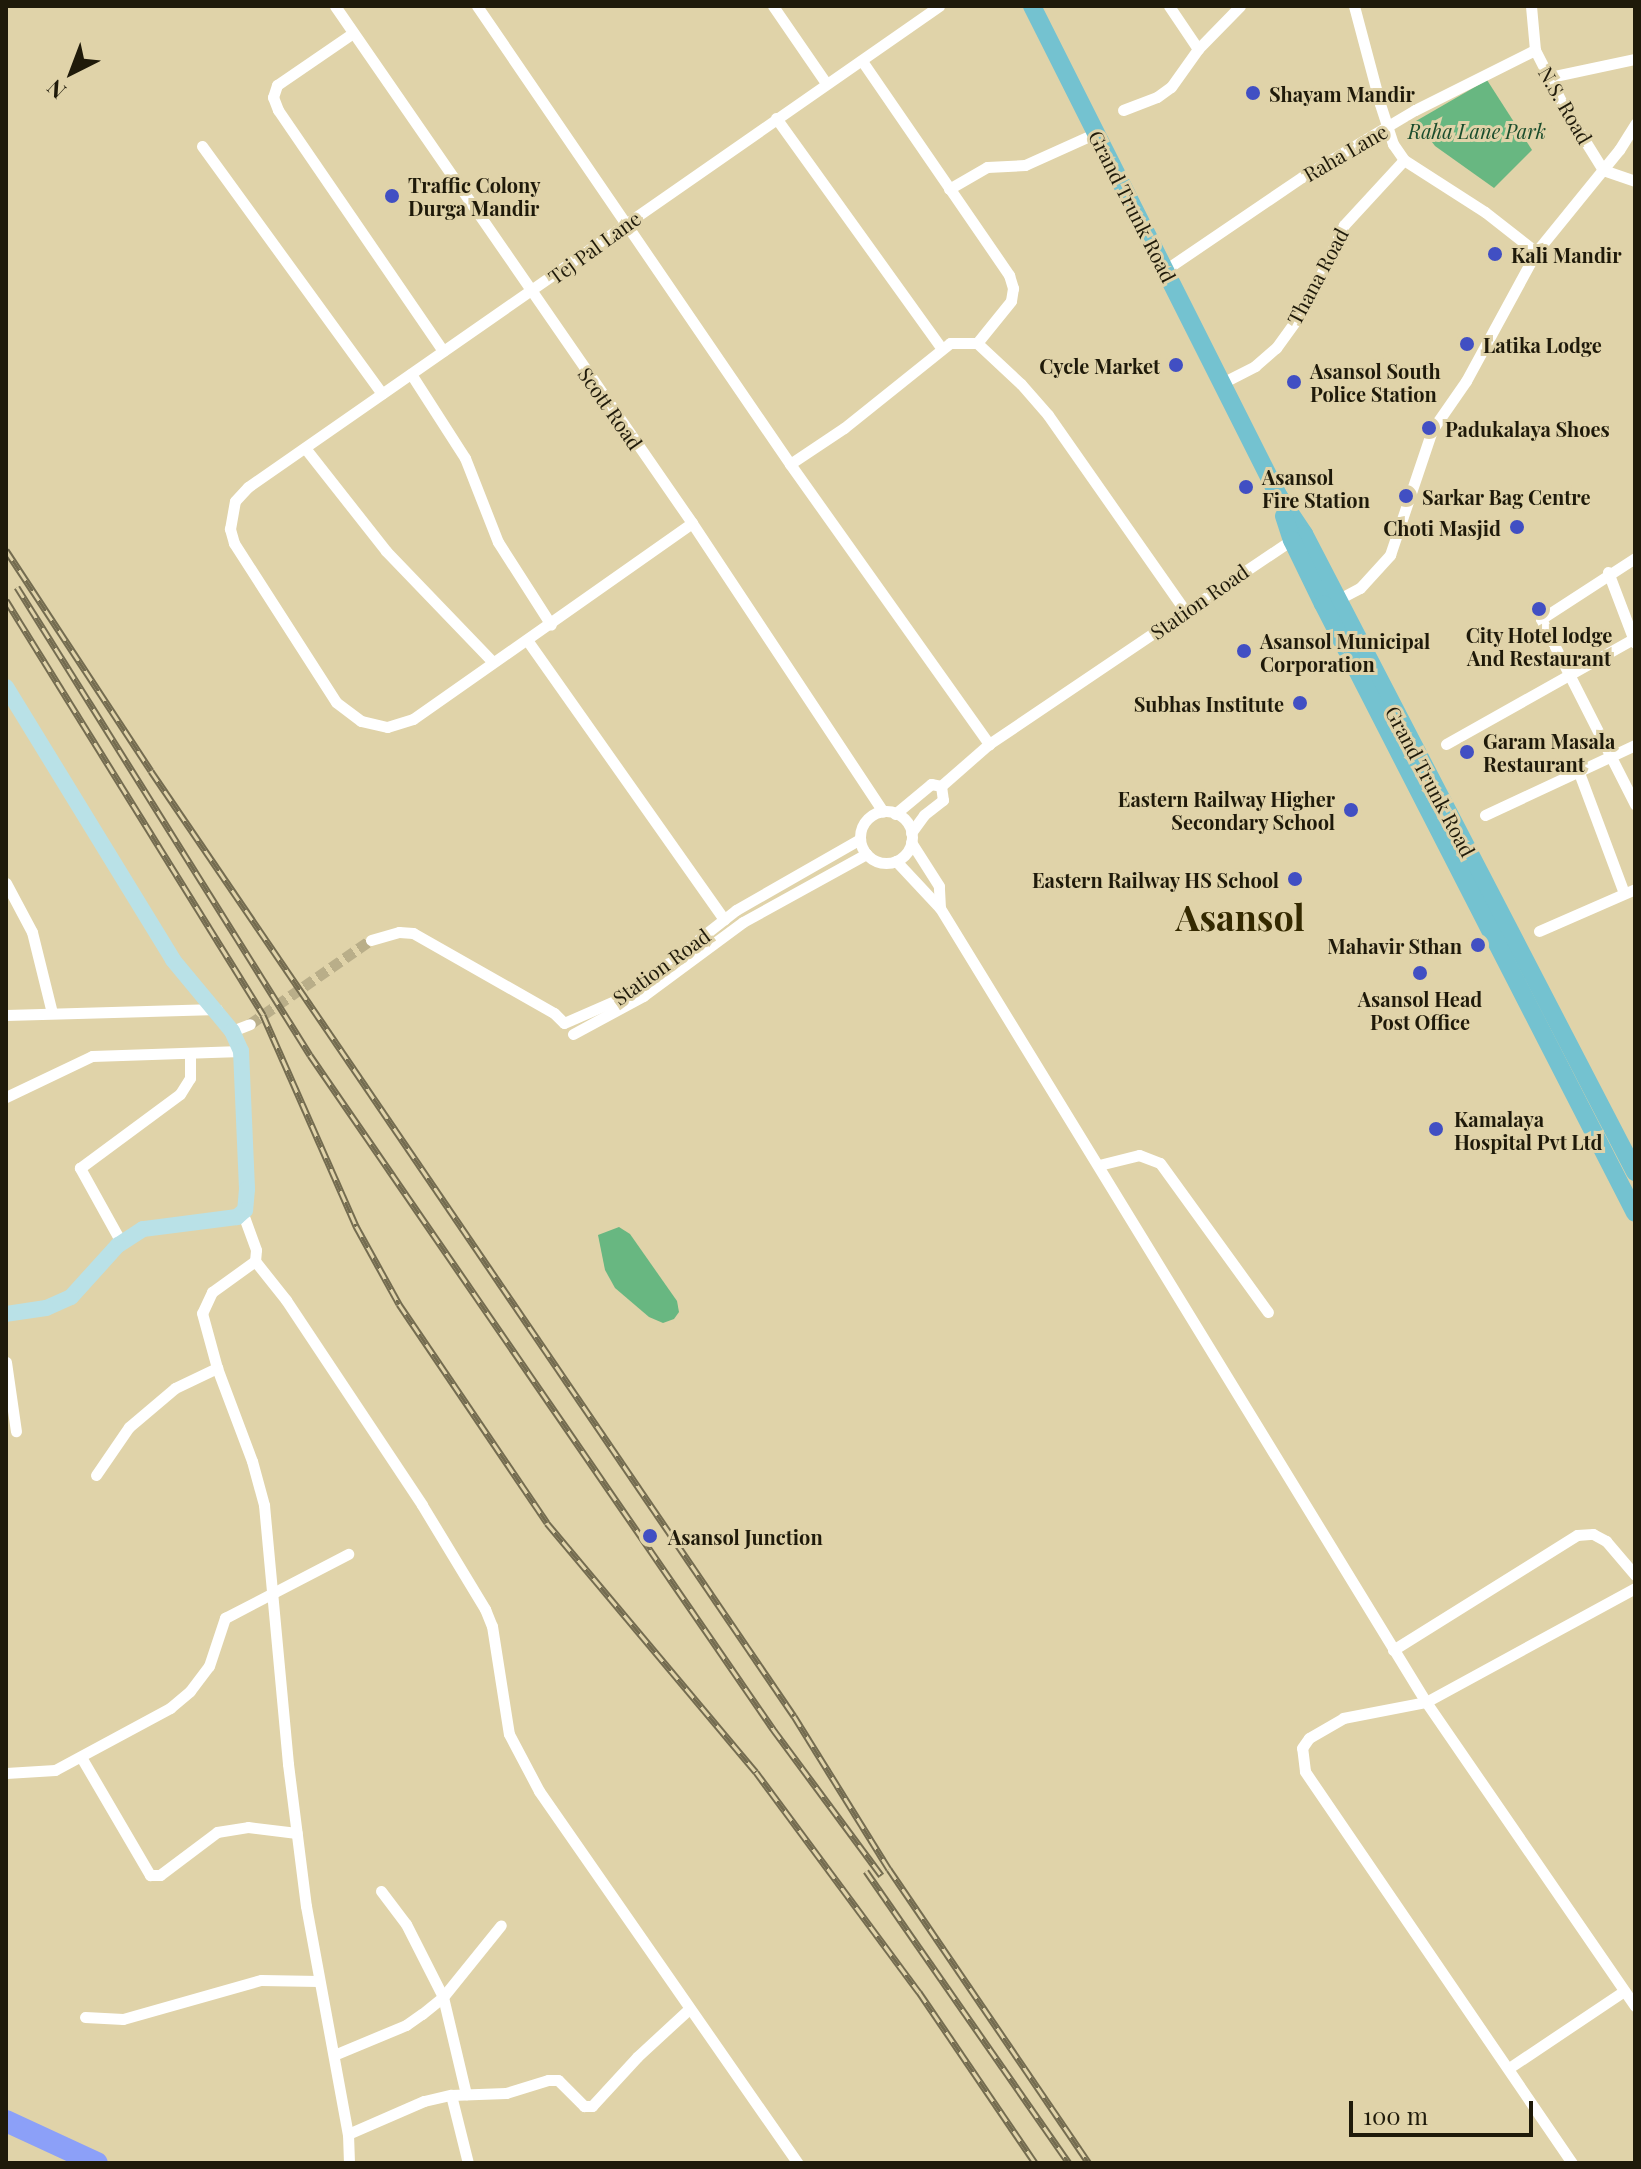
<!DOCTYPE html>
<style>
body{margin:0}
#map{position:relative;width:1641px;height:2169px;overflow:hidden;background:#e0d3a9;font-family:"Playfair Display",serif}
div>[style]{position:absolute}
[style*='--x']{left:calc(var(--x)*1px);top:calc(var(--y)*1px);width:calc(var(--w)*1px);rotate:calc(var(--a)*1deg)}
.green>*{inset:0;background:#68b781}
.river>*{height:22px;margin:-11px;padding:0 11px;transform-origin:11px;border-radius:11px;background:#8ca0f8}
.street-tunnel>*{height:11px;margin-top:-5.5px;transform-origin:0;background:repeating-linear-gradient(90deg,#b9ae89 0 11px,transparent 0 16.5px)}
.street>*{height:11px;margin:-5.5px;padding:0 5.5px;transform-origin:5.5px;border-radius:5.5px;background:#fff}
.street>.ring{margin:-5.5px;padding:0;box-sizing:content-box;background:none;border:11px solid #fff;border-radius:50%}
.secondary>*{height:16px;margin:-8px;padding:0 8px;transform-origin:8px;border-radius:8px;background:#b9e1e7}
.primary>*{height:18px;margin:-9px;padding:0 9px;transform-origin:9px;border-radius:9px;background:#74c2d0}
.rail>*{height:7px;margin-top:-3.5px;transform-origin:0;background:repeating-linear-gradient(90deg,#e0d3a9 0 12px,#746c50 0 24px);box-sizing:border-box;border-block:2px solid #746c50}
.dots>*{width:22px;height:22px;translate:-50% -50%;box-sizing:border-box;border:4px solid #e0d3a9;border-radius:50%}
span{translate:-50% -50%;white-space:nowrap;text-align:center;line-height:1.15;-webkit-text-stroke:6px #e0d3a9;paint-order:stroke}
.poi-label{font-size:20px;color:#1f1a0a;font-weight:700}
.left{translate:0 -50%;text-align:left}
.right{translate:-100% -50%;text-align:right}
.street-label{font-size:20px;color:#1f1a0a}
.park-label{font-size:20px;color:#1a4c2c;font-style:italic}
.town-label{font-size:36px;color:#342900;font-weight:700}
.frame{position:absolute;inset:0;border:8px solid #1f1a0a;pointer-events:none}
.north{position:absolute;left:32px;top:32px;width:80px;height:80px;-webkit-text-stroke:6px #e0d3a9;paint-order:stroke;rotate:222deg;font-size:22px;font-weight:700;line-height:32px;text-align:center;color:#1f1a0a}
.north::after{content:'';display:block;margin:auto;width:28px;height:36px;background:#1f1a0a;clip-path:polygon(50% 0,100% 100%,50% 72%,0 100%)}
.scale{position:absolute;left:1349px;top:2101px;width:184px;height:36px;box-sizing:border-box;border:4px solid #1f1a0a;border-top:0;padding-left:10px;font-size:24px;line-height:28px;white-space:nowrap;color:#1f1a0a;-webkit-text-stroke:6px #e0d3a9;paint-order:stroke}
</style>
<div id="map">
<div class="green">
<i style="clip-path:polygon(1487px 80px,1532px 150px,1494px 188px,1435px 146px,1416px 121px)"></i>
<i style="clip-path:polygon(619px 1227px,630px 1234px,677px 1301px,679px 1312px,674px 1319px,663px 1323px,649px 1317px,615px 1288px,605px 1270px,598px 1235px)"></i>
</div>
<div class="river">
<i style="--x:6;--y:2121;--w:100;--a:24.8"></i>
</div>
<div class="street-tunnel">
<i style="--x:250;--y:1024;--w:147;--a:-34.8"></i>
</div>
<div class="street">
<i style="--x:335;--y:6;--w:628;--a:55.37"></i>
<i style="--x:692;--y:523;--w:346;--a:56.5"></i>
<i style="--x:477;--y:6;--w:555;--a:55.65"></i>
<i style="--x:790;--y:464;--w:344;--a:54.6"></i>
<i style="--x:773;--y:6;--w:93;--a:55.5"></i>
<i style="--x:1169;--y:6;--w:52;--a:56"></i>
<i style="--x:1354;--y:6;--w:101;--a:75.1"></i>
<i style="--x:1380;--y:104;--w:42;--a:72"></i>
<i style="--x:1393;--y:144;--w:19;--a:55"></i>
<i style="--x:1404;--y:160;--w:96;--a:32.7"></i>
<i style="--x:1485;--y:212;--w:65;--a:38.1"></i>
<i style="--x:1531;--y:6;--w:44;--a:84.8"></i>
<i style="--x:1535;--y:50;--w:64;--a:63"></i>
<i style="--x:1564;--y:107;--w:74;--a:58.2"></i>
<i style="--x:1603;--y:170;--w:34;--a:19"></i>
<i style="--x:353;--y:33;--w:92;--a:145.6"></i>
<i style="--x:277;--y:85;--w:13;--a:108"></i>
<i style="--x:273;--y:97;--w:14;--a:69"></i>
<i style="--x:278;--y:110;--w:292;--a:55.6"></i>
<i style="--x:862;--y:61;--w:260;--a:55.5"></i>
<i style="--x:1009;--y:275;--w:14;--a:73"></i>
<i style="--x:1013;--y:288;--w:13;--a:99"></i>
<i style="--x:1011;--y:301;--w:54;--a:129"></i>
<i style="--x:1550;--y:77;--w:87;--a:-12"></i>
<i style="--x:1123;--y:110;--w:36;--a:-21"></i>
<i style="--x:1157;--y:97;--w:17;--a:-36"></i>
<i style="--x:1171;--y:87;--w:47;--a:-54.6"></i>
<i style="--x:1198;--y:49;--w:60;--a:-45.7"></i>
<i style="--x:776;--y:118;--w:284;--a:54.3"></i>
<i style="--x:202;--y:146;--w:306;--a:54"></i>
<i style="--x:949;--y:189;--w:44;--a:-30.1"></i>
<i style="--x:987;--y:167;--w:38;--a:-3"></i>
<i style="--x:1025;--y:165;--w:78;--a:-24.3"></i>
<i style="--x:1165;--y:270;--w:166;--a:-34.2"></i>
<i style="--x:1302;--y:177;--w:131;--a:-30.7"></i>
<i style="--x:1415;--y:110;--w:134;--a:-26.6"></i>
<i style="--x:411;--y:374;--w:100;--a:57.3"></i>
<i style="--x:465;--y:458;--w:90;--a:68.6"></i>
<i style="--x:498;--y:542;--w:98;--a:57.4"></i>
<i style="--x:1224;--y:382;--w:35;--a:-27"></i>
<i style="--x:1255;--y:366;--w:28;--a:-41"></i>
<i style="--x:1276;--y:348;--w:53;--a:-54.2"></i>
<i style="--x:1307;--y:305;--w:88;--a:-65.2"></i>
<i style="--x:1344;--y:225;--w:88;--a:-47.3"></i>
<i style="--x:305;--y:448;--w:131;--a:51.8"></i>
<i style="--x:386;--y:551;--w:154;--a:46.1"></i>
<i style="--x:790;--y:464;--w:65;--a:-33.7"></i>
<i style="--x:844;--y:428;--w:136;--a:-38.7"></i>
<i style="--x:950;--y:343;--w:27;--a:0"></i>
<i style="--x:977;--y:343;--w:60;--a:43"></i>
<i style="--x:1021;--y:384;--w:41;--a:48.9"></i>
<i style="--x:1048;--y:415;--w:239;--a:55"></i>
<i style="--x:692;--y:523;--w:341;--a:144.9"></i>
<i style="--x:413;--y:719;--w:27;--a:163"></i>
<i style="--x:387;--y:727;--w:27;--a:-167"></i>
<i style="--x:361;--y:721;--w:31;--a:-143"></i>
<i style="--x:336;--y:702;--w:189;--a:-122.7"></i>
<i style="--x:234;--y:543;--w:15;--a:-106"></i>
<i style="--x:230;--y:529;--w:28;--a:-80"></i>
<i style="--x:235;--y:501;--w:19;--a:-47"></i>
<i style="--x:248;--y:487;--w:842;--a:-34.84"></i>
<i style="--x:1635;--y:558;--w:112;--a:147"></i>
<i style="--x:1541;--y:619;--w:208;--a:63.1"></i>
<i style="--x:1608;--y:572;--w:76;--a:69.2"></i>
<i style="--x:1337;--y:600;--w:26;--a:-28"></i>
<i style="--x:1360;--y:588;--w:45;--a:-47.7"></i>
<i style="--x:1390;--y:555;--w:132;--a:-71.4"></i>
<i style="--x:1432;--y:430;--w:60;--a:-55.2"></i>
<i style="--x:1466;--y:381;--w:147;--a:-61.5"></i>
<i style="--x:1536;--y:252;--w:132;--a:-50.9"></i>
<i style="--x:1619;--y:150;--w:31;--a:-58"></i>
<i style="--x:527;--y:640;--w:342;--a:54.8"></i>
<i style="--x:1446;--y:744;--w:217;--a:-29.3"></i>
<i style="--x:1578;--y:770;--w:131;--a:69.5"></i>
<i style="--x:941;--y:786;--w:64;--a:-41.2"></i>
<i style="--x:989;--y:744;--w:370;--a:-34"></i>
<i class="ring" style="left:860px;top:811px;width:41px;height:41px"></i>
<i style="--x:895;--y:814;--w:47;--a:-39.8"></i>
<i style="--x:931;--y:784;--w:10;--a:11"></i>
<i style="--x:941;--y:786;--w:14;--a:82"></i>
<i style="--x:943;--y:800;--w:24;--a:142"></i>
<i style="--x:924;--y:815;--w:22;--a:126"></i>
<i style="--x:1485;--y:815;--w:166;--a:-25"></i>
<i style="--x:896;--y:861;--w:64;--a:46.9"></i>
<i style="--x:940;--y:908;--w:22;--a:-93"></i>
<i style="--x:939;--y:886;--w:52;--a:-122.5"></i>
<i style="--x:6;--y:883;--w:55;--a:62"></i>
<i style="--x:32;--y:932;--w:83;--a:76.1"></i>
<i style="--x:940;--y:908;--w:931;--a:58.53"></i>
<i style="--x:1426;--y:1702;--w:369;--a:55.5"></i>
<i style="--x:1539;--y:931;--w:105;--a:-23.6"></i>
<i style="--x:371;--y:940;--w:29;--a:-16"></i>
<i style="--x:399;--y:932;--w:14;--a:4"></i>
<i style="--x:413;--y:933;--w:162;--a:29.6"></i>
<i style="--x:554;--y:1013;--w:14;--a:45"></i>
<i style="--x:564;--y:1023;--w:70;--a:-23.6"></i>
<i style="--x:628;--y:995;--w:137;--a:-38.2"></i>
<i style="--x:736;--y:910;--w:143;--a:-29.8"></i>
<i style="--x:6;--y:1015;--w:211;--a:-1.6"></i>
<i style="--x:232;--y:1031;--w:19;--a:-21"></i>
<i style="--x:573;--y:1034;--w:80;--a:-28.5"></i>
<i style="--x:643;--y:996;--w:124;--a:-36.5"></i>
<i style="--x:743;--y:922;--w:141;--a:-28.9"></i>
<i style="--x:6;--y:1097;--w:95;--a:-25.5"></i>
<i style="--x:92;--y:1056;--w:149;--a:-1.9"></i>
<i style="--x:1099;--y:1165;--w:41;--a:-14"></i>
<i style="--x:1139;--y:1155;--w:22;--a:21"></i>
<i style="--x:1160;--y:1163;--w:184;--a:54.1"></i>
<i style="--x:243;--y:1214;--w:38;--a:70"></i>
<i style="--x:256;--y:1250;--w:11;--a:95"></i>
<i style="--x:255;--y:1261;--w:53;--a:144.2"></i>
<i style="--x:212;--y:1292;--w:23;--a:115"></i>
<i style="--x:202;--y:1313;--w:57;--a:74.7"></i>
<i style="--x:217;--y:1368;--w:99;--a:69.4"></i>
<i style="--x:252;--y:1461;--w:46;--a:74.7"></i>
<i style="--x:264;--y:1505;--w:260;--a:84.7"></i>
<i style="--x:288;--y:1764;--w:143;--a:82.8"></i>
<i style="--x:306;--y:1906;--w:232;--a:79.6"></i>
<i style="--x:348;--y:2134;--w:29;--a:88"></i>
<i style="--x:121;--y:1242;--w:85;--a:-119"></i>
<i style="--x:80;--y:1168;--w:124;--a:-36.5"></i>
<i style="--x:180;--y:1094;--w:19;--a:-58"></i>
<i style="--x:190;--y:1078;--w:25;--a:-90"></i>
<i style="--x:255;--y:1261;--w:50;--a:51.5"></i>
<i style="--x:286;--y:1300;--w:246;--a:56.4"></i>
<i style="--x:422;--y:1505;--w:122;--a:58.8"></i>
<i style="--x:485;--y:1609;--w:18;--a:68"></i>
<i style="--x:492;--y:1626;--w:109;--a:81.1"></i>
<i style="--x:509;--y:1734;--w:64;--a:62.2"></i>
<i style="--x:539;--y:1791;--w:453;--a:55.2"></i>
<i style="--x:6;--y:1362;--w:70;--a:81.8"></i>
<i style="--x:96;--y:1475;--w:58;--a:-55.5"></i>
<i style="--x:129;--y:1427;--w:60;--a:-40.3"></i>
<i style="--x:175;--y:1388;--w:47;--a:-25.5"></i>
<i style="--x:1393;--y:1650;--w:217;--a:-32"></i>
<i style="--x:1577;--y:1535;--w:16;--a:-4"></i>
<i style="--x:1593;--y:1534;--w:15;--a:28"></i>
<i style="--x:1606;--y:1541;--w:45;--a:49.5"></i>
<i style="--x:81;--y:1757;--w:137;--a:59.7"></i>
<i style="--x:150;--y:1875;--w:10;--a:0"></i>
<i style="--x:160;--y:1875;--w:71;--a:-37"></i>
<i style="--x:217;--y:1832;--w:31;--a:-9"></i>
<i style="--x:248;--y:1827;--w:49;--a:7"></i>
<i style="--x:6;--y:1773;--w:49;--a:-3.5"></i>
<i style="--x:55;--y:1770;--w:131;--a:-28.3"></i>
<i style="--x:170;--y:1708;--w:26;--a:-40"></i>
<i style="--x:190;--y:1691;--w:31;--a:-53"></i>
<i style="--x:209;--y:1666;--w:51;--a:-71.6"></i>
<i style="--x:225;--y:1618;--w:139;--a:-27.5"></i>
<i style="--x:381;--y:1891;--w:41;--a:52.9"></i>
<i style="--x:406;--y:1924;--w:82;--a:63.1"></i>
<i style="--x:443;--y:1997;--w:100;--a:76.7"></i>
<i style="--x:85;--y:2017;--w:38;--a:3"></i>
<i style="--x:123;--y:2019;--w:143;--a:-15.8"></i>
<i style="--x:261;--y:1980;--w:58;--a:1"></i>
<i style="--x:334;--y:2055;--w:78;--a:-22.6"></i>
<i style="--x:406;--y:2025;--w:19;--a:-35"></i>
<i style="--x:422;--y:2014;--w:27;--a:-39"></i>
<i style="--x:443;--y:1997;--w:92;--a:-51.1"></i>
<i style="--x:1509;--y:2068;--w:138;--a:-33.8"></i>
<i style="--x:451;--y:2095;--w:70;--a:76"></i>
<i style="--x:348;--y:2134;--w:83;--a:-23.5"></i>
<i style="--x:424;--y:2101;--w:28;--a:-13"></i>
<i style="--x:451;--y:2095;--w:55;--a:-2.1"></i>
<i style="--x:506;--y:2093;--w:44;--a:-17.2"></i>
<i style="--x:548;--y:2080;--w:10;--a:0"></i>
<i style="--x:558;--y:2080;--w:37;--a:45"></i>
<i style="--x:584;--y:2106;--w:8;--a:0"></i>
<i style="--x:592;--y:2106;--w:67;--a:-47.4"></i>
<i style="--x:637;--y:2057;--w:71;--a:-42.7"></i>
<i style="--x:1572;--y:2163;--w:474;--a:-124.3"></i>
<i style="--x:1305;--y:1771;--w:23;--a:-97"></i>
<i style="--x:1302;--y:1748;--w:12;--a:-55"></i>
<i style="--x:1309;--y:1738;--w:39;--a:-30"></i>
<i style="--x:1343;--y:1718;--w:85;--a:-10.9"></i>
<i style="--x:1426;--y:1702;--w:238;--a:-28.6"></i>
</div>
<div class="secondary">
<i style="--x:6;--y:687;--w:320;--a:58.5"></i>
<i style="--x:173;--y:960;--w:92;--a:50.3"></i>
<i style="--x:232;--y:1031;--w:22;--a:66"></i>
<i style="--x:241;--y:1051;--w:138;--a:87.5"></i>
<i style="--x:247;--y:1189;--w:21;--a:95"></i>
<i style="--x:245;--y:1210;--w:11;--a:139"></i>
<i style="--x:237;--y:1217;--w:95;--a:172.7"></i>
<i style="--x:143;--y:1229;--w:30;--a:147"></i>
<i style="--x:118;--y:1245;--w:70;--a:132.1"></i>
<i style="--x:71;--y:1297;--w:27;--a:156"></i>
<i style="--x:46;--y:1308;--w:40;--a:171.5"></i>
</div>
<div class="primary">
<i style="--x:1032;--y:6;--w:547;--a:63.29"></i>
<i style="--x:1278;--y:495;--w:47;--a:56.3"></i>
<i style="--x:1304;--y:534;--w:719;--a:62.58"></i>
<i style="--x:1284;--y:516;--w:25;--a:72"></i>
<i style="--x:1292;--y:540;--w:71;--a:64.2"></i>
<i style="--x:1323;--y:604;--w:684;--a:62.87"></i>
</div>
<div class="rail">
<i style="--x:6;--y:550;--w:264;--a:56.7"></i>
<i style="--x:151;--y:771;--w:1143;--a:55.77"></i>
<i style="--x:794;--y:1716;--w:180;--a:58.2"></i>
<i style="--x:889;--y:1869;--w:356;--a:55.8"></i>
<i style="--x:17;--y:587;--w:552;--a:57.95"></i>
<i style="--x:310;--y:1055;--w:818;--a:55.51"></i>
<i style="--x:773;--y:1729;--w:182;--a:53.5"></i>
<i style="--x:6;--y:600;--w:488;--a:58.2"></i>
<i style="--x:263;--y:1015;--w:231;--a:66.2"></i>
<i style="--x:356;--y:1226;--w:89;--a:61.1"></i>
<i style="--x:399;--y:1304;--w:264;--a:55.9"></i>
<i style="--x:547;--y:1523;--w:325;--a:50"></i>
<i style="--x:756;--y:1772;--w:274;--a:53.5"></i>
<i style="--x:919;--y:1992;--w:207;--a:55.8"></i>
<i style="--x:866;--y:1871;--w:356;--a:55.2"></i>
</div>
<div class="dots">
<i style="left:1253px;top:93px;background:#414fc3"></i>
<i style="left:392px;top:196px;background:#414fc3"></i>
<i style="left:1495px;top:254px;background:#414fc3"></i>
<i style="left:1467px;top:344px;background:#414fc3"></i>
<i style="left:1176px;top:365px;background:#414fc3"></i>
<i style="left:1294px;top:382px;background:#414fc3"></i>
<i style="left:1429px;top:428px;background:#414fc3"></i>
<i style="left:1246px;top:487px;background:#414fc3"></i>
<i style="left:1406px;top:496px;background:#414fc3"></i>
<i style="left:1517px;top:527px;background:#414fc3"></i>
<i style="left:1539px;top:609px;background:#414fc3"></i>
<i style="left:1244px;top:651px;background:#414fc3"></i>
<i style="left:1300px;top:703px;background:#414fc3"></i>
<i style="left:1467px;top:752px;background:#414fc3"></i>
<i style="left:1351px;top:810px;background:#414fc3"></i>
<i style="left:1295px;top:879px;background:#414fc3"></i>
<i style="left:1478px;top:945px;background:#414fc3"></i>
<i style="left:1420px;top:973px;background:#414fc3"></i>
<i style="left:1436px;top:1129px;background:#414fc3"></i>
<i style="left:650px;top:1536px;background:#414fc3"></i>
</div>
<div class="poi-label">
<span class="left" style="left:1269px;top:93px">Shayam Mandir</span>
<span class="left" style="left:408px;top:196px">Traffic Colony<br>Durga Mandir</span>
<span class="left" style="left:1511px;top:254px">Kali Mandir</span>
<span class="left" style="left:1483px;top:344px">Latika Lodge</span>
<span class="right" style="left:1160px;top:365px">Cycle Market</span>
<span class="left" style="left:1310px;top:382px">Asansol South<br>Police Station</span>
<span class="left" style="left:1445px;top:428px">Padukalaya Shoes</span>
<span class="left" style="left:1262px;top:488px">Asansol<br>Fire Station</span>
<span class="left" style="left:1422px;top:496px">Sarkar Bag Centre</span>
<span class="right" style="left:1501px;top:527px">Choti Masjid</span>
<span style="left:1539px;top:646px">City Hotel lodge<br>And Restaurant</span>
<span class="left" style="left:1260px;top:652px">Asansol Municipal<br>Corporation</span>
<span class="right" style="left:1284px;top:703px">Subhas Institute</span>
<span class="left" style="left:1483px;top:752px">Garam Masala<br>Restaurant</span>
<span class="right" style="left:1335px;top:810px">Eastern Railway Higher<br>Secondary School</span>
<span class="right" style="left:1279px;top:879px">Eastern Railway HS School</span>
<span class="right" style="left:1462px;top:945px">Mahavir Sthan</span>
<span style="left:1420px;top:1010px">Asansol Head<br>Post Office</span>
<span class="left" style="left:1454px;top:1130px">Kamalaya<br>Hospital Pvt Ltd</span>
<span class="left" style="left:668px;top:1536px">Asansol Junction</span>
</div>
<div class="street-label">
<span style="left:1566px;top:105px;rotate:60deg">N.S. Road</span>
<span style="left:1345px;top:152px;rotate:-30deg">Raha Lane</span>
<span style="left:1133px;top:206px;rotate:63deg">Grand Trunk Road</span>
<span style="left:594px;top:247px;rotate:-36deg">Tej Pal Lane</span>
<span style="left:1317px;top:276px;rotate:-62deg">Thana Road</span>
<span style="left:611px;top:408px;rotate:55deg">Scott Road</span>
<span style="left:1199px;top:601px;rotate:-35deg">Station Road</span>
<span style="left:1431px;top:781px;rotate:62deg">Grand Trunk Road</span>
<span style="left:661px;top:966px;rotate:-36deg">Station Road</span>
</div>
<div class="park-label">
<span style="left:1477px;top:130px">Raha Lane Park</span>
</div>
<div class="town-label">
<span style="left:1240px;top:917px">Asansol</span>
</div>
<div class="frame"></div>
<div class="north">N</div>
<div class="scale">100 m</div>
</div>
